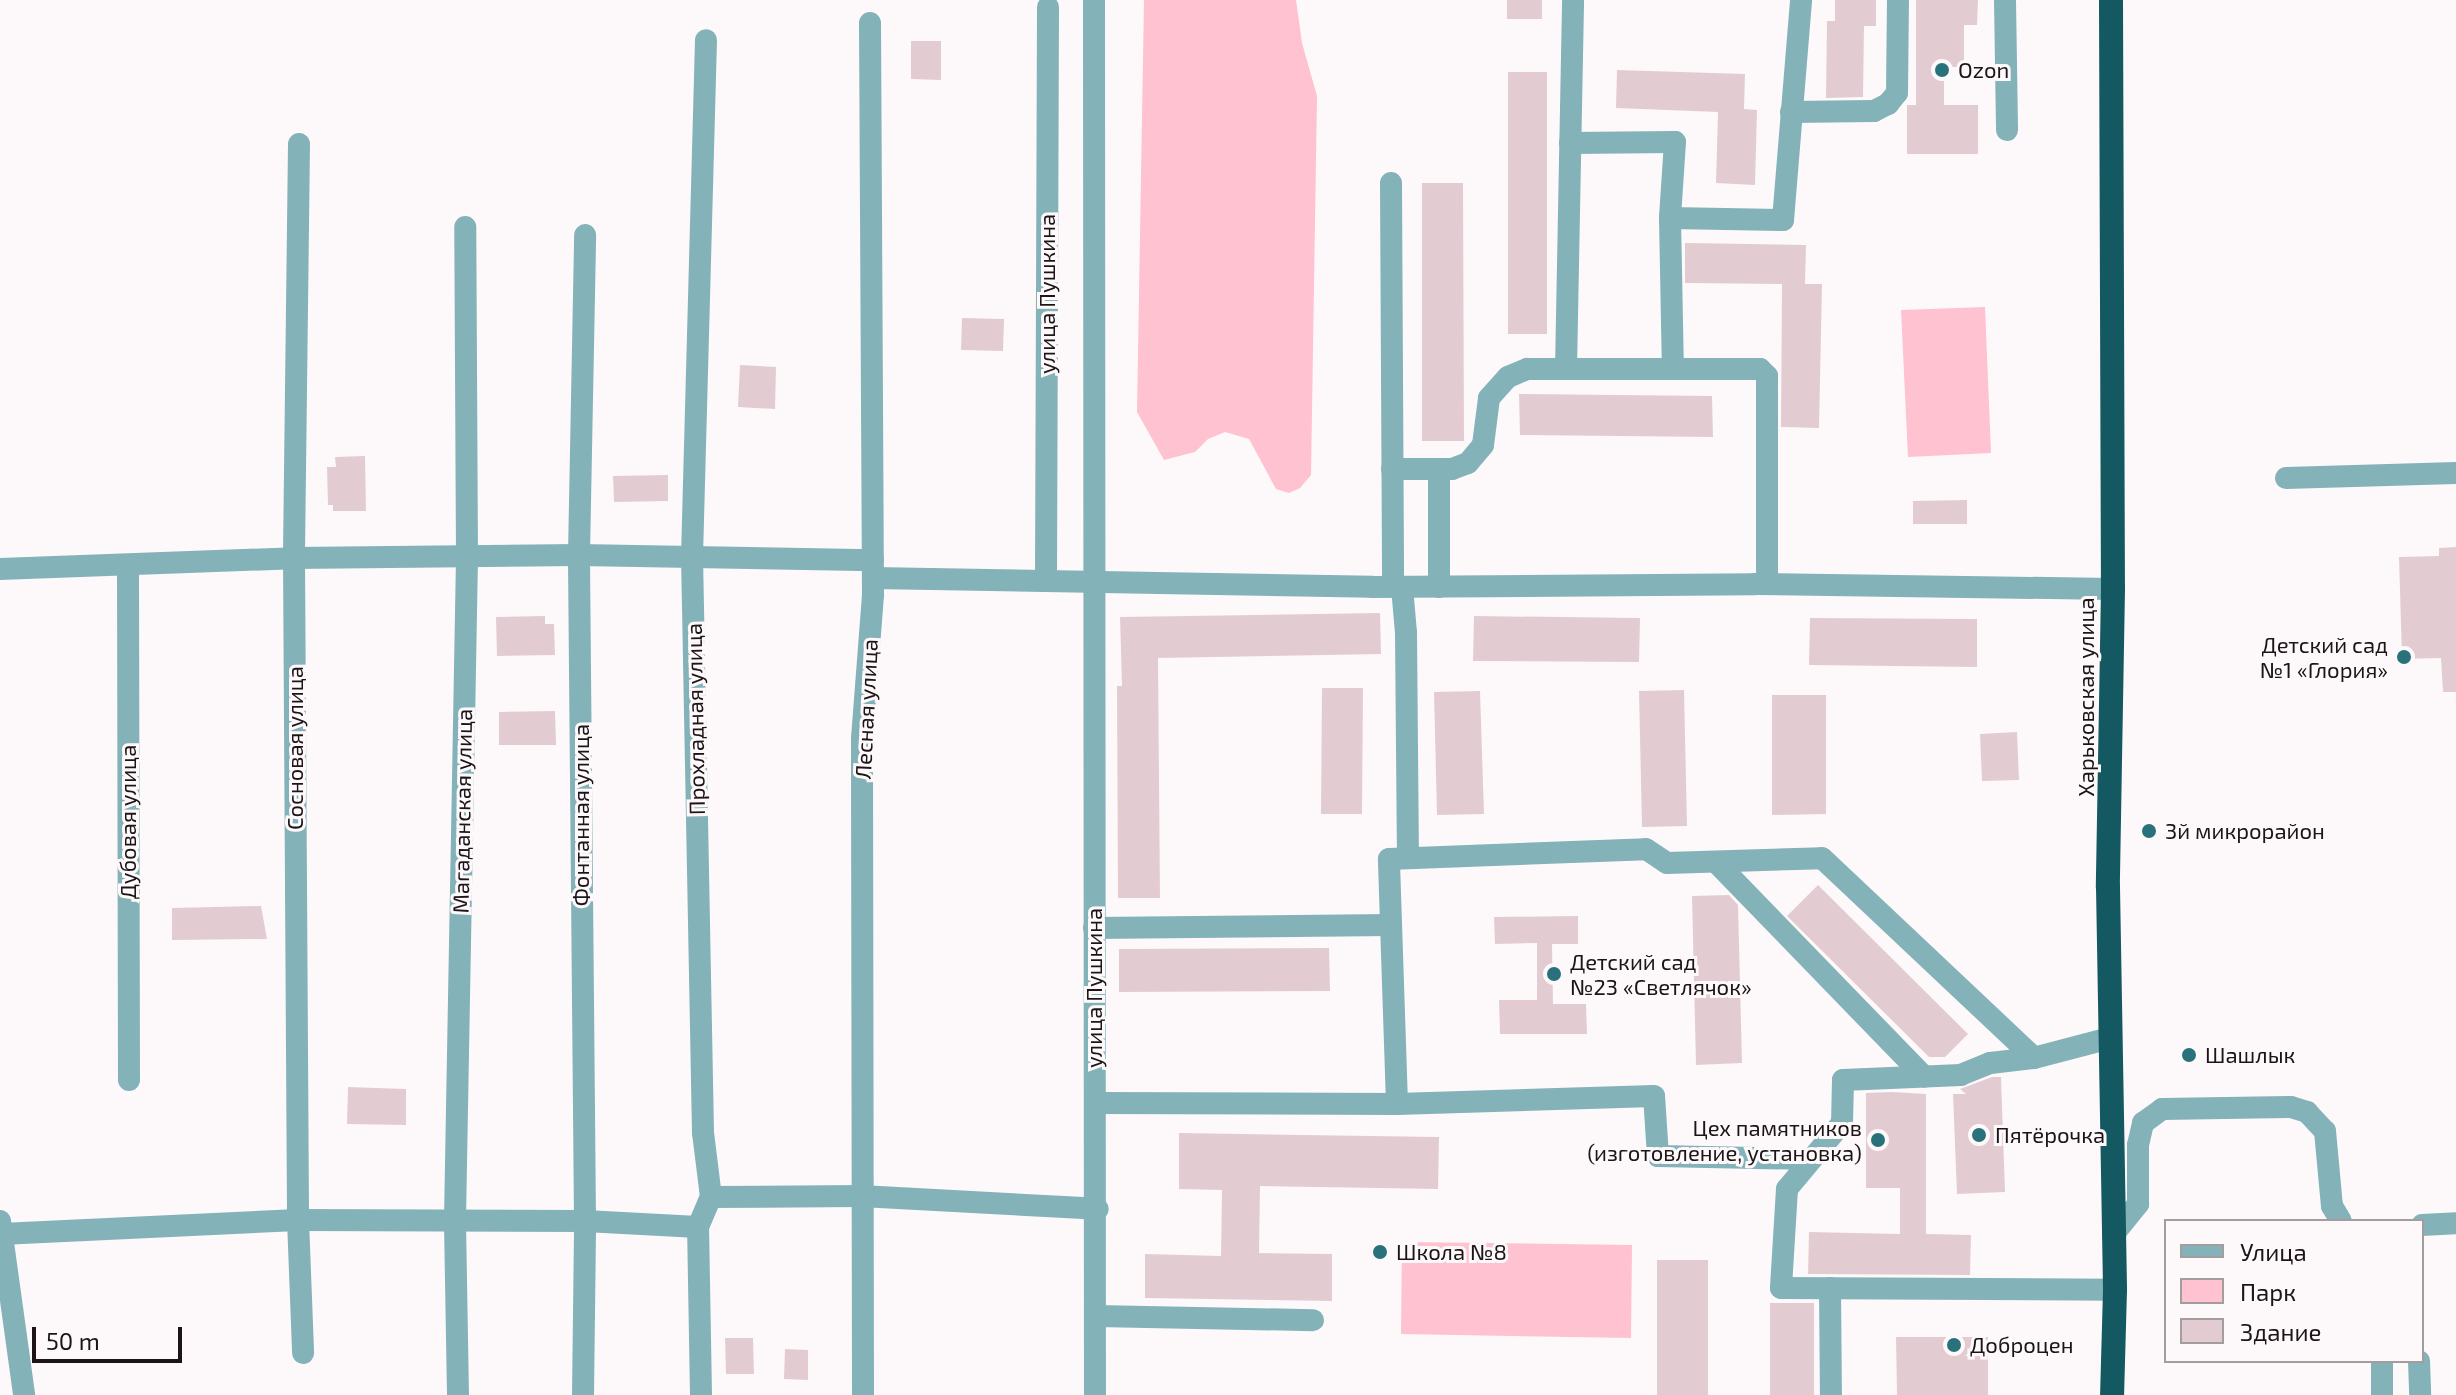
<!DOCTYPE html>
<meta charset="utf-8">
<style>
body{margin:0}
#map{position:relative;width:2456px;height:1395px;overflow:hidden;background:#fdf9fa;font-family:"Exo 2",sans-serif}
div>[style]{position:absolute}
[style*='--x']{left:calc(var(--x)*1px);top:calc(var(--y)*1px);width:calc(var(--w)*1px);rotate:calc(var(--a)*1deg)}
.green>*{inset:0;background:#fec2d1}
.building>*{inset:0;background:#e3ccd1}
.minor>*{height:22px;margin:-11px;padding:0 11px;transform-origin:11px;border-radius:11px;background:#84b2b9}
.highway>*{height:24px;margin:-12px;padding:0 12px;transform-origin:12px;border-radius:12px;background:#145862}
.dots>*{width:22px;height:22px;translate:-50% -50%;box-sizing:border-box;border:4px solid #fdf9fa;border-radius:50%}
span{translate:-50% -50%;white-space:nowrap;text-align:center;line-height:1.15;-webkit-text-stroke:6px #fdf9fa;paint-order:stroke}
.poi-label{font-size:22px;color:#1c1416}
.left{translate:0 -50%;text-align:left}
.right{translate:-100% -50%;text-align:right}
.street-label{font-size:22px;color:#1c1416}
.legend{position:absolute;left:2164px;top:1219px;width:260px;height:144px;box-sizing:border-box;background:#fdf9fa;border:2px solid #a39d9f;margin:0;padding:10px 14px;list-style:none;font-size:24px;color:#1c1416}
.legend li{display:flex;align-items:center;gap:16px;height:40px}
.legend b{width:40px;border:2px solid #a39d9f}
.scale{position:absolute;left:32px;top:1327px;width:150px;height:36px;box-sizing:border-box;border:4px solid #1c1416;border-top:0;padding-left:10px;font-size:24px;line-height:28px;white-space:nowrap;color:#1c1416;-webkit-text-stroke:6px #fdf9fa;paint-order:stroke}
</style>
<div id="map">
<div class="green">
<i style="clip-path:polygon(1144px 0,1296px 0,1302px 43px,1317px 96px,1311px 475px,1300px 488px,1289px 493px,1276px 489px,1249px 439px,1225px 432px,1208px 439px,1195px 452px,1164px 460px,1137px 412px)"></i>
<i style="clip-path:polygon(1985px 307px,1991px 453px,1908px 457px,1901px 310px)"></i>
<i style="clip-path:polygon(1402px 1242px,1632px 1245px,1631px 1338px,1401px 1334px)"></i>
</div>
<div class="building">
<i style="clip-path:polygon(1507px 0,1542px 0,1542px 19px,1507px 19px)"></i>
<i style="clip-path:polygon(1835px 0,1876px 0,1876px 26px,1864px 26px,1863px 97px,1826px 98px,1827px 21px,1835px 21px)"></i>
<i style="clip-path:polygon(1916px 0,1978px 0,1977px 25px,1964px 25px,1964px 67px,1944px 67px,1944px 105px,1978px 105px,1978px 154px,1907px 154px,1907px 105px,1916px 105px)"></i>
<i style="clip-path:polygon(911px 41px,941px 41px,941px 80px,911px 79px)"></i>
<i style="clip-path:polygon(1617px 70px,1745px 74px,1744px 109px,1757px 110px,1755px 185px,1716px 183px,1718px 112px,1616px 108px)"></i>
<i style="clip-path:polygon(1508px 72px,1547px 72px,1547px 334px,1508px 334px)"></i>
<i style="clip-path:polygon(1422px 183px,1463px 183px,1464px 441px,1422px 441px)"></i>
<i style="clip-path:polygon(1685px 243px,1806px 245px,1805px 284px,1822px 284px,1819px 428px,1781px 427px,1782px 284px,1685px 283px)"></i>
<i style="clip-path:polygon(962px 318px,1004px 319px,1003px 351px,961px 350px)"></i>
<i style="clip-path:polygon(740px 365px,776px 367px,775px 409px,738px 407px)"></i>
<i style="clip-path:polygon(1519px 394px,1712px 396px,1713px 437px,1520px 435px)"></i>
<i style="clip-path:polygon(365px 456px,366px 511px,333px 511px,333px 505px,328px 505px,327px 467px,336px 467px,335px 457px)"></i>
<i style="clip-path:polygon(668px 475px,668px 501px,614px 502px,613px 476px)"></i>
<i style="clip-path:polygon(1967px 500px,1967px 524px,1913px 524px,1913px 501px)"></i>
<i style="clip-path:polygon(2456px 547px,2456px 692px,2443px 692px,2441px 658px,2402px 659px,2399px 557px,2439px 556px,2439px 548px)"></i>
<i style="clip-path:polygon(1380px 613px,1381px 654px,1158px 658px,1160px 898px,1118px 898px,1117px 686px,1122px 686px,1120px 617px)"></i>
<i style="clip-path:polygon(545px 616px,545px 624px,554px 624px,555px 655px,497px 656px,496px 617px)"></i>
<i style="clip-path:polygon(1474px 616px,1640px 618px,1639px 662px,1473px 661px)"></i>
<i style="clip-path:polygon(1810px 618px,1977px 619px,1977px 667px,1809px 665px)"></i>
<i style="clip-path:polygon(1322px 688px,1363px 688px,1362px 814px,1321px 814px)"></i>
<i style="clip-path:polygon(1684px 690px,1687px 826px,1642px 827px,1639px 691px)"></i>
<i style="clip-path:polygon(1480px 691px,1484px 814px,1437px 815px,1434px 692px)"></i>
<i style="clip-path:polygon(1772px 695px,1826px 695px,1826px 814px,1772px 815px)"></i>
<i style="clip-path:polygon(555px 711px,556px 745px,499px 745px,499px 712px)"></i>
<i style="clip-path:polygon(2017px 732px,2019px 780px,1982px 781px,1980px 734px)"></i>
<i style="clip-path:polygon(1818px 885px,1968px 1034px,1945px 1057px,1929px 1057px,1787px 916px)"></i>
<i style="clip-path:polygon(1729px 895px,1738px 905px,1742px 1063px,1696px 1065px,1692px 896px)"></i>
<i style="clip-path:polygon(261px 906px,267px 939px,172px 940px,172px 908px)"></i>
<i style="clip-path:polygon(1578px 916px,1578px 944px,1552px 944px,1553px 1004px,1586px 1004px,1587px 1034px,1500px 1034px,1499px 1000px,1537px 1000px,1537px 943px,1495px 944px,1494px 917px)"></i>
<i style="clip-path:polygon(1329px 948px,1330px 991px,1119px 992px,1119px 949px)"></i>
<i style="clip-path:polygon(1992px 1077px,2001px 1077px,2005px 1192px,1957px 1194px,1953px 1094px,1966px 1094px,1960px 1089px)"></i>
<i style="clip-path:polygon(348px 1087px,406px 1089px,406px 1125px,347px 1124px)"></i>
<i style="clip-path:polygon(1892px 1092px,1926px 1094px,1926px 1234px,1971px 1235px,1970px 1275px,1808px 1274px,1809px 1232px,1900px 1234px,1900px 1188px,1866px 1188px,1866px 1093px)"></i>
<i style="clip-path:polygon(1179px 1133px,1439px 1137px,1438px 1189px,1260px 1186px,1259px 1253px,1332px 1254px,1332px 1301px,1145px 1298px,1145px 1254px,1221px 1256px,1222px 1190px,1179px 1189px)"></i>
<i style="clip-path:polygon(1657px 1260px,1708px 1260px,1708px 1395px,1657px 1395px)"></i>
<i style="clip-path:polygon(1770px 1303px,1814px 1303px,1814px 1395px,1770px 1395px)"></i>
<i style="clip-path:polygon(1896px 1337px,1988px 1337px,1988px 1395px,1897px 1395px)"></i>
<i style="clip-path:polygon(725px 1338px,753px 1338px,754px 1374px,726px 1374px)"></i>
<i style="clip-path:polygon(785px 1349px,808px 1350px,808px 1380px,784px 1379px)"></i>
</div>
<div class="minor">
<i style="--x:1094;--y:0;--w:1395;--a:89.96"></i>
<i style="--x:2005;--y:0;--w:130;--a:89.1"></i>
<i style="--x:1791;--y:112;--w:83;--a:-0.7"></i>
<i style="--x:1874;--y:111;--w:16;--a:-27"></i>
<i style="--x:1888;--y:104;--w:14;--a:-51"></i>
<i style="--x:1897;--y:93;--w:93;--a:-89.4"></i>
<i style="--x:1570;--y:143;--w:105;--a:-0.5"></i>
<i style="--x:1675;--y:142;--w:76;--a:93.8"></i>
<i style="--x:1670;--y:218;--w:151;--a:88.9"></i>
<i style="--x:299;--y:144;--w:414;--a:90.7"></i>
<i style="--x:294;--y:558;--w:662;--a:89.65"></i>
<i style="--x:298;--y:1220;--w:133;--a:87.8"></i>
<i style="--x:1391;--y:183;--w:404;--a:89.7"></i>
<i style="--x:1670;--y:218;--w:113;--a:1"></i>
<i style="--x:1783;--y:220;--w:221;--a:-85.3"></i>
<i style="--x:1566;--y:369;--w:369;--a:-88.9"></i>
<i style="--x:1392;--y:469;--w:60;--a:0"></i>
<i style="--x:1452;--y:469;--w:17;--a:-21"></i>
<i style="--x:1468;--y:463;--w:23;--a:-50"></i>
<i style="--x:1483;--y:445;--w:47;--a:-82.7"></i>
<i style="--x:1489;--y:398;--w:28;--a:-48"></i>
<i style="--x:1508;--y:377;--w:21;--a:-23"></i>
<i style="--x:1527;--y:369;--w:233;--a:0"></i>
<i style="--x:1760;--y:369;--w:10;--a:45"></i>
<i style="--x:1767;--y:376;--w:208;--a:90"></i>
<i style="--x:1439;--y:469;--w:118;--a:90"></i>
<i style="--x:2286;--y:478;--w:170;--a:-1.7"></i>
<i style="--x:128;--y:565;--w:515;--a:89.89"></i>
<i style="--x:0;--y:569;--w:294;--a:-2.1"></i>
<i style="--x:294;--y:558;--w:285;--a:-0.6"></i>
<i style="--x:579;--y:555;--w:294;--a:1"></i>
<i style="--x:873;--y:578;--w:499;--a:1"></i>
<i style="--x:1372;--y:587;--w:383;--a:-0.4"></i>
<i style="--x:1755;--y:584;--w:358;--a:0.8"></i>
<i style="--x:1046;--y:581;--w:574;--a:-89.8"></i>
<i style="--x:1402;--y:587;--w:46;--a:85"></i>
<i style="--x:1406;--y:633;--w:225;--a:89.5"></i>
<i style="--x:1716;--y:862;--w:299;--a:45.9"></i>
<i style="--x:1094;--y:928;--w:297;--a:-0.6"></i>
<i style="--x:2110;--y:1038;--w:79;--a:165.3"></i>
<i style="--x:2034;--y:1058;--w:44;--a:173.5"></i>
<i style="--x:1990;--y:1063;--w:31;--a:158"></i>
<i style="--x:1961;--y:1075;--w:118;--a:177.6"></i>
<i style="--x:1843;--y:1080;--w:43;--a:91.3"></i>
<i style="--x:1842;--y:1123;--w:86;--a:129.8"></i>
<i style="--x:1787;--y:1189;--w:99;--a:93.5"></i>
<i style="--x:1781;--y:1288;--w:334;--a:0.3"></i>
<i style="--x:1095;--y:1103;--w:302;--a:0.2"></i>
<i style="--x:1811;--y:1159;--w:153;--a:-178.9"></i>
<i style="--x:1658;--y:1156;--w:60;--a:-93.8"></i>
<i style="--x:1654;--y:1096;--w:257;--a:178.2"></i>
<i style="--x:1397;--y:1104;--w:245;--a:-91.9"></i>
<i style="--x:1389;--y:859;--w:257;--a:-2.2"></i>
<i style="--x:1646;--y:849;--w:25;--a:34"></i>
<i style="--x:1667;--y:863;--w:155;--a:-1.8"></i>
<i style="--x:1822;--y:858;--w:291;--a:43.3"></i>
<i style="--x:711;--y:1197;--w:150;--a:-0.4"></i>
<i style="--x:861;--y:1196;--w:237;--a:3.1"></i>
<i style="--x:0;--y:1221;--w:176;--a:82.1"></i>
<i style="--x:2422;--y:1225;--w:34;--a:-3"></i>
<i style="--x:1;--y:1234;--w:297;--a:-2.7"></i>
<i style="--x:298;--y:1220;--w:287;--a:0.2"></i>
<i style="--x:585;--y:1221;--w:113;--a:3"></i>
<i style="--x:2113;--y:1235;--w:40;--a:-51"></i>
<i style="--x:2138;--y:1204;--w:59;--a:-90"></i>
<i style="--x:2138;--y:1145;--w:23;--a:-77"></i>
<i style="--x:2143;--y:1123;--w:24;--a:-36"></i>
<i style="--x:2162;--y:1109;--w:129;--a:-0.9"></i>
<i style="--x:2291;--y:1107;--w:17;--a:17"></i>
<i style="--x:2307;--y:1112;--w:26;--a:47"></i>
<i style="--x:2325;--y:1131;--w:75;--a:84.7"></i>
<i style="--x:2332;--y:1206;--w:17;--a:59"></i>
<i style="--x:1830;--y:1288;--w:107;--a:89.5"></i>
<i style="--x:1096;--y:1316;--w:217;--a:1.1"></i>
<i style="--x:2382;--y:1361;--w:34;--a:90"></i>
<i style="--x:2419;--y:1361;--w:34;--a:88"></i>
<i style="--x:458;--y:1395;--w:176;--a:-91"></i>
<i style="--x:455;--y:1219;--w:661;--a:-88.96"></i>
<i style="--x:467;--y:558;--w:331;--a:-90.3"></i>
<i style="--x:583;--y:1395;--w:174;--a:-89.3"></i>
<i style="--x:585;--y:1221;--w:666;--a:-90.52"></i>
<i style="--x:579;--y:555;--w:320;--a:-88.9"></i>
<i style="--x:701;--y:1395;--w:168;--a:-91"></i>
<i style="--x:698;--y:1227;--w:33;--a:-67"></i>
<i style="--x:711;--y:1197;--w:64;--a:-97.1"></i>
<i style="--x:703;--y:1133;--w:576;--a:-91.09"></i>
<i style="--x:692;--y:557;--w:517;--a:-88.45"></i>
<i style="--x:863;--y:1395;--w:657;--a:-90.09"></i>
<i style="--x:862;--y:738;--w:143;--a:-85.6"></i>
<i style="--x:873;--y:595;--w:572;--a:-90.3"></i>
</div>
<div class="highway">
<i style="--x:2111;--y:0;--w:589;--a:89.81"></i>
<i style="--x:2113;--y:589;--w:298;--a:91"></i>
<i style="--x:2108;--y:887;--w:403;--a:89"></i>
<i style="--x:2115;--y:1290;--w:105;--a:91.6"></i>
</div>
<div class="dots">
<i style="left:1942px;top:70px;background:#29727c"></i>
<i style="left:2404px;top:657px;background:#29727c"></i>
<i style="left:2149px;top:831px;background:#29727c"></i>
<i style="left:1554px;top:974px;background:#29727c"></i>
<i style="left:2189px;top:1055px;background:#29727c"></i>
<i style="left:1979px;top:1135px;background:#29727c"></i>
<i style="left:1878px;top:1140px;background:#29727c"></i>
<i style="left:1380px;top:1252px;background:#29727c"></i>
<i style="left:1954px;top:1345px;background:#29727c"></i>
</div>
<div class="poi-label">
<span class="left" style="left:1958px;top:70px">Ozon</span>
<span class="right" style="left:2388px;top:657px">Детский сад<br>№1 «Глория»</span>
<span class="left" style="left:2165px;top:831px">3й микрорайон</span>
<span class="left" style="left:1570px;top:974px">Детский сад<br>№23 «Светлячок»</span>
<span class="left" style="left:2205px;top:1055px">Шашлык</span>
<span class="right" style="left:1862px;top:1140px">Цех памятников<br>(изготовление, установка)</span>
<span class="left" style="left:1995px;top:1135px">Пятёрочка</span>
<span class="left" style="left:1396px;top:1252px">Школа №8</span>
<span class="left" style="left:1970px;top:1345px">Доброцен</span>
</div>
<div class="street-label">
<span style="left:1047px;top:294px;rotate:-90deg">улица Пушкина</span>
<span style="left:2086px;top:697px;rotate:-90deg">Харьковская улица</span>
<span style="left:866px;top:709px;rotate:-87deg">Лесная улица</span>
<span style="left:695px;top:719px;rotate:-91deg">Прохладная улица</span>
<span style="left:295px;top:748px;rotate:-90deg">Сосновая улица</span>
<span style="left:462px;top:811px;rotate:-89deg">Магаданская улица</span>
<span style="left:581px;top:815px;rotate:-90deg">Фонтанная улица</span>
<span style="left:128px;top:822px;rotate:-90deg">Дубовая улица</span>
<span style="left:1094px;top:988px;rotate:-90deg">улица Пушкина</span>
</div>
<ul class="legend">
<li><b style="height:10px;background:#84b2b9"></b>Улица</li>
<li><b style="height:22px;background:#fec2d1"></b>Парк</li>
<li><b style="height:22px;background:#e3ccd1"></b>Здание</li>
</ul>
<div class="scale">50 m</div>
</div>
